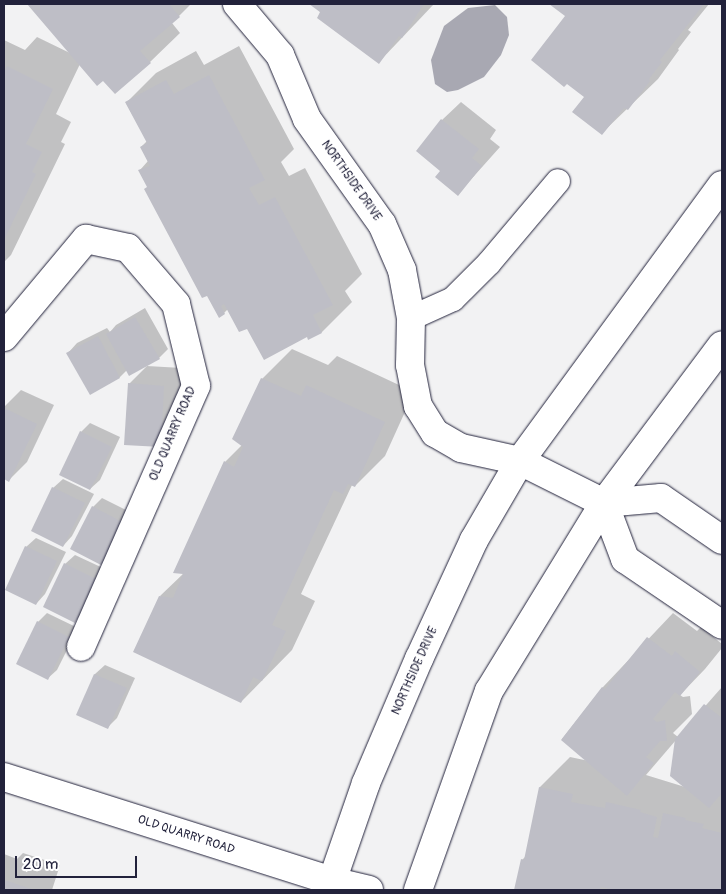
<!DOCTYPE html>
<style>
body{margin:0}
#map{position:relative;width:726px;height:894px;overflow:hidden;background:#f2f2f3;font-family:Pangolin,sans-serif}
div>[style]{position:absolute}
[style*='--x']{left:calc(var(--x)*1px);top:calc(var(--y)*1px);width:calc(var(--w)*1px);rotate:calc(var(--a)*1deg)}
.water>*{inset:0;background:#a8a8b2}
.shadow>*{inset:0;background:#0003}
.building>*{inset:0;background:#bebec6}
.roads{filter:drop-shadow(0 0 1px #22223b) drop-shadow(0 0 1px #22223b)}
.lane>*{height:24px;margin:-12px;padding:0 12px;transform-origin:12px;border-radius:12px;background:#fff}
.street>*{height:28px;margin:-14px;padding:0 14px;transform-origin:14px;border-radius:14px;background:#fff}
.secondary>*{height:28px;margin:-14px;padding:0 14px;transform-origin:14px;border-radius:14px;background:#fff}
span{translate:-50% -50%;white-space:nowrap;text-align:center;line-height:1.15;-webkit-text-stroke:5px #fff;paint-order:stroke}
.street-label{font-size:12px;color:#22223b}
.frame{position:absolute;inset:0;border:5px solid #22223b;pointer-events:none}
.scale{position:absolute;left:15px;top:856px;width:122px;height:22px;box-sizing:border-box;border:2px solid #22223b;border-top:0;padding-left:6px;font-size:15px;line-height:18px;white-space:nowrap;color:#22223b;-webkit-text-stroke:4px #fff;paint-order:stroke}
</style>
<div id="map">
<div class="water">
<i style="clip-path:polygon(495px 5px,507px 17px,509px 35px,501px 55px,484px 77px,458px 90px,447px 92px,435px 84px,431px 60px,444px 26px,468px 8px)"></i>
</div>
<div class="shadow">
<i style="clip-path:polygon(29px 4px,191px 4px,172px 23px,180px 33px,150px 62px,104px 79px,80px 64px,56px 114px,71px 122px,61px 142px,65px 144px,11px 255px,4px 262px,4px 40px,25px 50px,37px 37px,72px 54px)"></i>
<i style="clip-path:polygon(311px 4px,434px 4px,379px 62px)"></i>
<i style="clip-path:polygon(551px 4px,709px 4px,688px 30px,691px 32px,678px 49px,679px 50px,658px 79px,602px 133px,585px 96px,567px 16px)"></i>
<i style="clip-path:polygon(239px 46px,294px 149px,281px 162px,289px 176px,305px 168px,362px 274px,345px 291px,352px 302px,322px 332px,309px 338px,307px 336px,228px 309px,224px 313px,140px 170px,148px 161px,141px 147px,147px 141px,126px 103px,156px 73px,196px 51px,204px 65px)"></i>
<i style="clip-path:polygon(461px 102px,496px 130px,490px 139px,500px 147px,458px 194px,442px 171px,418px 151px,442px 120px)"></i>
<i style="clip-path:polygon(145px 308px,168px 349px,159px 358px,127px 370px,120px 377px,90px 393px,68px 353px,77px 343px,107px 328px,110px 332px,116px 325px)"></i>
<i style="clip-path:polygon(292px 349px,328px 365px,337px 356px,414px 392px,385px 456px,355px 486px,352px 485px,301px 594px,315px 601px,292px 650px,241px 702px,160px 596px,184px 573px,225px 462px,242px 445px,262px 379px)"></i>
<i style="clip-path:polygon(147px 366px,182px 368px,179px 427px,126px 444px,129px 384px)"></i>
<i style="clip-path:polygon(21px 390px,54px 405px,27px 462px,9px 480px,4px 478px,4px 407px)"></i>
<i style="clip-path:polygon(90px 423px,120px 437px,100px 480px,90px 489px,81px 432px)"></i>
<i style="clip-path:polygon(63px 479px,94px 494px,72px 536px,63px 546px,53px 488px)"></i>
<i style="clip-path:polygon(102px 498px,132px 513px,111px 554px,101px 564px,93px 507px)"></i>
<i style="clip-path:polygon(36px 538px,66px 552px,45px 594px,36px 604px,26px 547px)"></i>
<i style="clip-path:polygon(75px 555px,105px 569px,84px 612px,75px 621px,65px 564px)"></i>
<i style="clip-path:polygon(47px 613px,78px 628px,57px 670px,47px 679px,38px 622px)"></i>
<i style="clip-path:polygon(evenodd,673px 613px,697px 631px,701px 627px,722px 644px,722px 648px,705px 669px,680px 695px,683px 697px,690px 696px,692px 714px,673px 733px,678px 737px,722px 687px,722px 890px,515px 890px,522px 860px,526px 856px,540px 787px,570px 757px,589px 761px,562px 739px,603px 687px,673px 613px,676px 740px,685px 787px,646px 775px,676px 740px)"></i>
<i style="clip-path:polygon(105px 665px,135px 678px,117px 718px,108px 727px,78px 714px,95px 674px)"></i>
<i style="clip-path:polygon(23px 853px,60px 865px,52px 890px,4px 890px,4px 854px,17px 859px)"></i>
</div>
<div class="building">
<i style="clip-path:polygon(27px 4px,169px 4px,180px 17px,140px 51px,151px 63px,115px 94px,103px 81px,97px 86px)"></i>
<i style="clip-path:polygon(309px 4px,424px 4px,402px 38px,399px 36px,379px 64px,317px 18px,320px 12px)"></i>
<i style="clip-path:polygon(549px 4px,704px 4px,660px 60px,662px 62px,649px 79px,650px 81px,628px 110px,624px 108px,602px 135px,572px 112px,584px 97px,567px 84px,564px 87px,531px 60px,565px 16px)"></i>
<i style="clip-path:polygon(7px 66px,53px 89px,26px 144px,42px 152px,32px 172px,36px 174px,4px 240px,4px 72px)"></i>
<i style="clip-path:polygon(209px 75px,265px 180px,249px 188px,259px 205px,275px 197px,333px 305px,313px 315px,322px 333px,308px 340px,307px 337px,264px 360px,247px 329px,239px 332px,224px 304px,221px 306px,225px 314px,219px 318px,207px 296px,202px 298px,144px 189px,147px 187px,138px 170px,150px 166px,140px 147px,147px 143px,125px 102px,166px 80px,174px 94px)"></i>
<i style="clip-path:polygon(441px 119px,479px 149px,472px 158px,482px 166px,458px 196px,435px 177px,440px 171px,416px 151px)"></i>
<i style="clip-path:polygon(135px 317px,160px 359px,129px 376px,106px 334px)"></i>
<i style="clip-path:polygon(98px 336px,120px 378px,90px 395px,66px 353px)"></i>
<i style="clip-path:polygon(261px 378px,301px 396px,306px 385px,385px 422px,355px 487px,348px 484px,343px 494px,334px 490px,272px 625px,286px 631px,262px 681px,253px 677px,241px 703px,133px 652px,159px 596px,173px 598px,183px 574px,173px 573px,224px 461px,234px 467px,243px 447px,232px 439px)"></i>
<i style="clip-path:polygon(128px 383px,164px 386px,161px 447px,124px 445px)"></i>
<i style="clip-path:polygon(4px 408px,37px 424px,9px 482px,4px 479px)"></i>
<i style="clip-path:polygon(80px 431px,112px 447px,90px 490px,59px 475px)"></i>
<i style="clip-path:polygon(52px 487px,85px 503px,63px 547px,31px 531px)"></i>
<i style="clip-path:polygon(92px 506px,124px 523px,101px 565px,70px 549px)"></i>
<i style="clip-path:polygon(25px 546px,57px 561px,36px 605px,5px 590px)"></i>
<i style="clip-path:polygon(64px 563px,96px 579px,75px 623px,43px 607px)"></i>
<i style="clip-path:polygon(37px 621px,69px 637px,48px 680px,16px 664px)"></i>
<i style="clip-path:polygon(647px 637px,672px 656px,675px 651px,700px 672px,680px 696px,675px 692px,653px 719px,657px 722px,665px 720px,667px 741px,660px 741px,646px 757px,654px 763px,627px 796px,561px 740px,602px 687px,605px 689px)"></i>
<i style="clip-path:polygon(94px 674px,127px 688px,108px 729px,76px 715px)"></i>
<i style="clip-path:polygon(704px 704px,722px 718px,722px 793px,709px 808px,670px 776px,675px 739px)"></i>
<i style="clip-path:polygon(539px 787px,573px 794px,571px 802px,605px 808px,606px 802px,641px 810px,640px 812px,657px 817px,653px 837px,658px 838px,663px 813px,686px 818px,685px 820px,704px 824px,702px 828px,722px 833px,722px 890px,615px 890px,601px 887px,600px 890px,514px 890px,521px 859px,524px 860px)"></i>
<i style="clip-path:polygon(4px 880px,35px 890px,4px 890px)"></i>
</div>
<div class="roads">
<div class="lane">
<i style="--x:411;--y:318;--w:46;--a:-24.3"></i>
<i style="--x:453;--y:299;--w:51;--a:-45"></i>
<i style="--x:489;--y:263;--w:107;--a:-49.9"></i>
</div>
<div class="street">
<i style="--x:237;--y:4;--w:67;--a:49.9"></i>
<i style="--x:280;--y:55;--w:69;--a:67.1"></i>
<i style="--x:307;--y:119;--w:129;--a:54.5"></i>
<i style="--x:382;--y:224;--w:50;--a:66.5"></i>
<i style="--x:402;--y:270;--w:49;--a:79.4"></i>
<i style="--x:411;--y:318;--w:47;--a:91.2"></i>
<i style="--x:410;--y:365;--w:42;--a:79"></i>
<i style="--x:418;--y:406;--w:32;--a:58"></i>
<i style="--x:435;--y:433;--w:30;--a:30"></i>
<i style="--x:461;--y:448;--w:60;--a:12.4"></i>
<i style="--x:520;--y:461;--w:94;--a:26.6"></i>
<i style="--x:604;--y:503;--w:57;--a:-5"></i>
<i style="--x:661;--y:498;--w:74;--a:34.5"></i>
<i style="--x:4;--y:337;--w:128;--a:-50.1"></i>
<i style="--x:86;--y:239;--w:43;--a:12.1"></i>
<i style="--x:128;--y:248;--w:74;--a:49.4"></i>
<i style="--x:176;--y:304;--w:84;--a:76.3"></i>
<i style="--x:196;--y:386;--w:285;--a:113.8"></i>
<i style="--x:604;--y:503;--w:60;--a:69.4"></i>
<i style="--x:625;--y:559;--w:117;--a:34.2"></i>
<i style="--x:4;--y:777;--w:343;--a:17.6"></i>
<i style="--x:331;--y:881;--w:39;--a:13"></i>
</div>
<div class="secondary">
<i style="--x:329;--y:890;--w:113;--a:-70.9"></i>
<i style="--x:366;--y:783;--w:135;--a:-66.9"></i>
<i style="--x:419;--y:659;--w:131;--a:-65.2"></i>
<i style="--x:474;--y:540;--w:91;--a:-59.8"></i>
<i style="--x:520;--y:461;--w:342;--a:-53.8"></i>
<i style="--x:418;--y:890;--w:211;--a:-70.4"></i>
<i style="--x:489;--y:691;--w:220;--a:-58.5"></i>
<i style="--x:604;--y:503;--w:197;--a:-53.2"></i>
</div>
</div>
<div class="street-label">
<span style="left:351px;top:181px;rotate:55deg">NORTHSIDE DRIVE</span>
<span style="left:173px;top:434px;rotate:-67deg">OLD QUARRY ROAD</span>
<span style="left:415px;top:671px;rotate:-66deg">NORTHSIDE DRIVE</span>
<span style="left:186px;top:835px;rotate:18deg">OLD QUARRY ROAD</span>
</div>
<div class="frame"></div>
<div class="scale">20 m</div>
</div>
